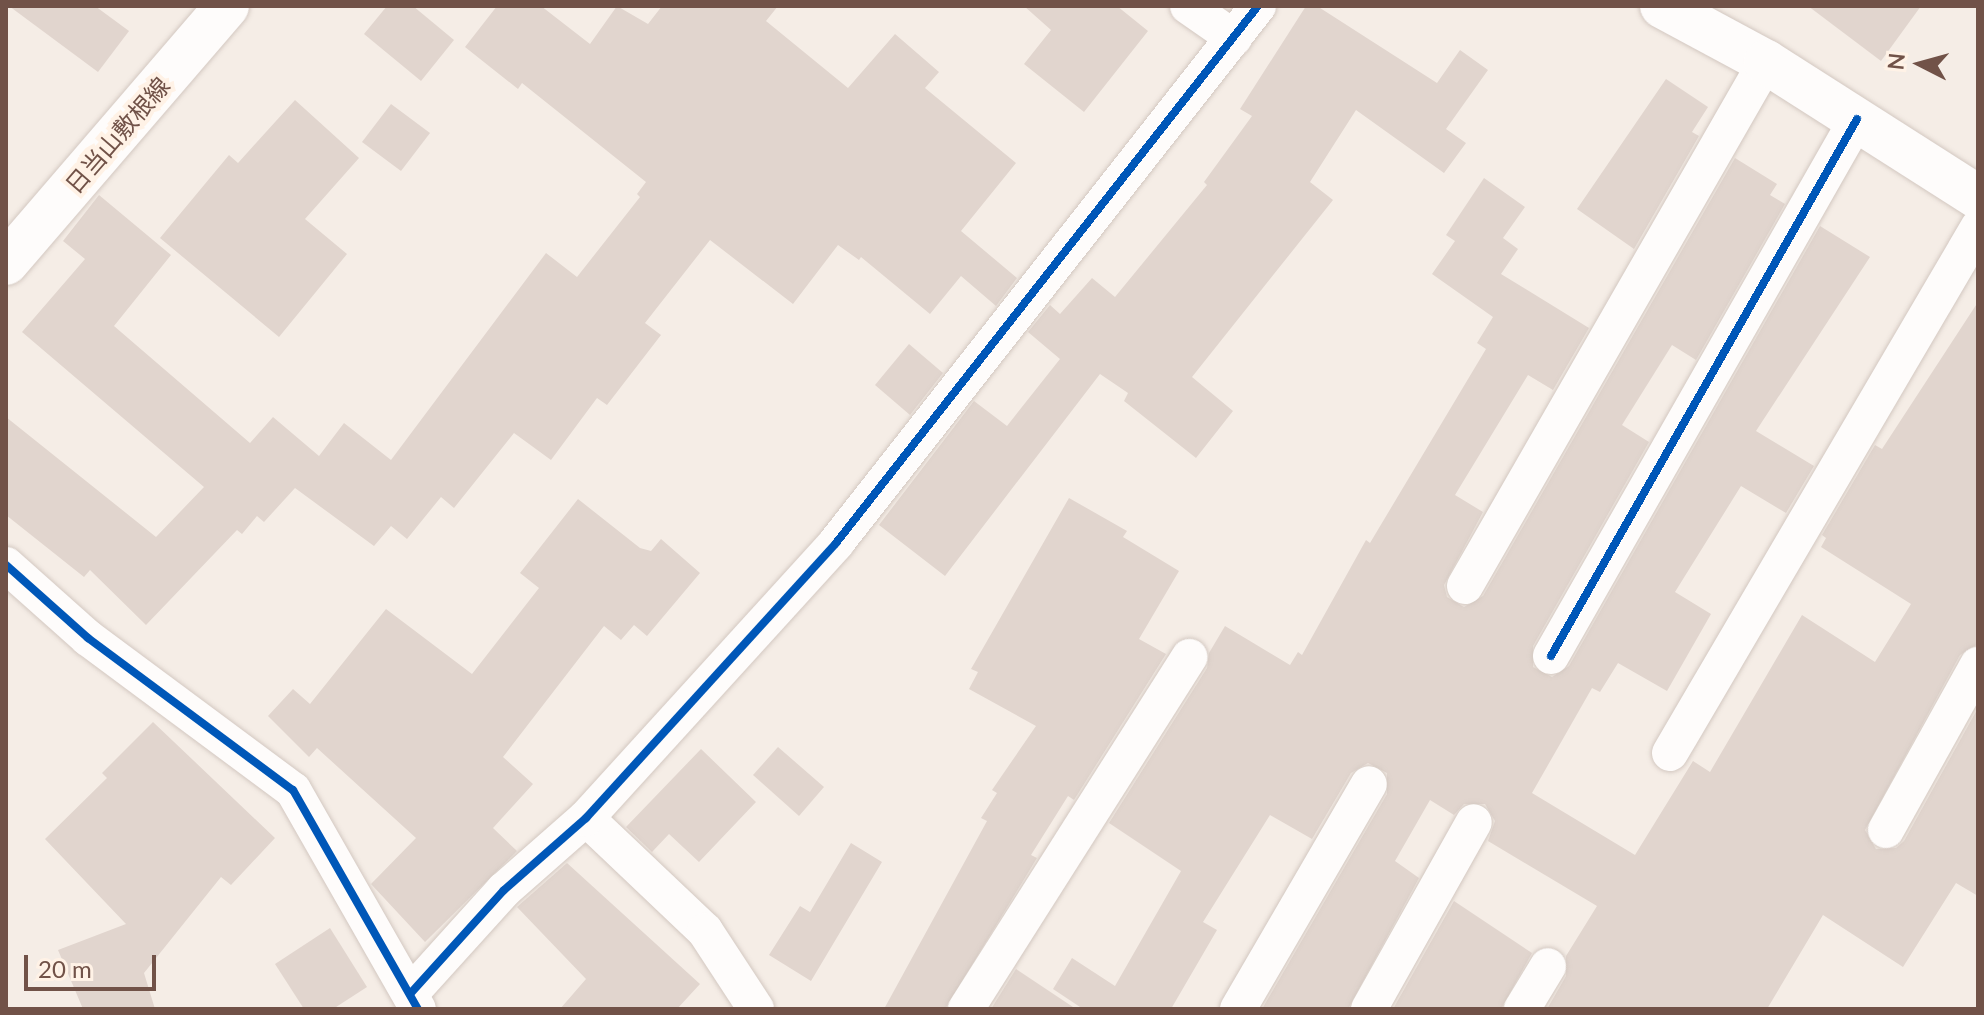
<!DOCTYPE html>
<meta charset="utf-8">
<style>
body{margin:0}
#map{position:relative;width:1984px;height:1015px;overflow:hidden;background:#f5ede6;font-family:Lato,"Noto Sans JP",sans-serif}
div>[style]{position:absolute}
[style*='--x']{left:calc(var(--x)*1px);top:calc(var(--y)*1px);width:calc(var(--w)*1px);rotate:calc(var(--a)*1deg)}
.building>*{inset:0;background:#e1d5ce}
.roads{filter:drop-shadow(0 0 2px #d3c8c1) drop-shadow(0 0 2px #d3c8c1)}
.minor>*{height:36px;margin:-18px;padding:0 18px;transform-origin:18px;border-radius:18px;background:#fefcfb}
.tertiary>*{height:44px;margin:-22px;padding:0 22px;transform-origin:22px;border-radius:22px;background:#fefcfb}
.secondary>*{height:44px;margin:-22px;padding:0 22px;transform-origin:22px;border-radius:22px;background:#fefcfb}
.cycleway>*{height:8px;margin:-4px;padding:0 4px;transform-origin:4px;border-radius:4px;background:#0057b8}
span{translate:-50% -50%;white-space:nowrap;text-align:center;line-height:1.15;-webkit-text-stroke:8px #fff2e6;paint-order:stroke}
.street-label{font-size:24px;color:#715248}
.frame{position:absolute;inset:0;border:8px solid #715248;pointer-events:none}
.north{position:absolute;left:1880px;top:24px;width:80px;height:80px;-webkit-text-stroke:6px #fff2e6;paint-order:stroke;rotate:276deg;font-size:22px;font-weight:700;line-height:32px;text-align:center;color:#715248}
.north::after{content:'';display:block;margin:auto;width:28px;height:36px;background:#715248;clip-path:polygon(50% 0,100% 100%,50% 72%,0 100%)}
.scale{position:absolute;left:24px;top:955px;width:132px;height:36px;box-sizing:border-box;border:4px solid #715248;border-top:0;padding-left:10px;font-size:24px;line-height:28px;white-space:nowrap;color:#715248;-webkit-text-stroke:6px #fff2e6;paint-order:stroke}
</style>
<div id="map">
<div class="building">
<i style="clip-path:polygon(9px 6px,95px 6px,129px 31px,98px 72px)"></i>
<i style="clip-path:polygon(387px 6px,413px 6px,454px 40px,421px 81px,364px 34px)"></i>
<i style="clip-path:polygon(497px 6px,541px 6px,590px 44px,617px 6px,648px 24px,662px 6px,778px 6px,766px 21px,848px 88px,895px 34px,939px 72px,925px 88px,1016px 163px,961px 231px,1017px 278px,996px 306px,961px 276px,930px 314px,861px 257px,859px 260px,838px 245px,793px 304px,710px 240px,645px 323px,661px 335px,607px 405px,597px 398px,551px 460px,514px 433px,454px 508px,441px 497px,407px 539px,391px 526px,374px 546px,295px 488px,264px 522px,257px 516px,242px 534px,237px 530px,146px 625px,90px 570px,84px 577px,6px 515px,6px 417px,156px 537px,204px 487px,22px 332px,85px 259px,63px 241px,99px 195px,171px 255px,114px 326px,250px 443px,273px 417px,319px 456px,344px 423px,391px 460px,546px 253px,577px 277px,640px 197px,637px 194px,646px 182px,522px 83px,518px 89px,465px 47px)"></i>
<i style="clip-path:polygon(1024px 6px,1117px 6px,1148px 31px,1084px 112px,1024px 64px,1051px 30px)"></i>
<i style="clip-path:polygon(1306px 6px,1317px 6px,1437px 83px,1460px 50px,1488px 70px,1446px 129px,1466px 143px,1444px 173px,1356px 110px,1310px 182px,1333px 200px,1192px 377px,1233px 411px,1196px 458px,1124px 401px,1128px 393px,1100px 374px,945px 576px,879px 525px,974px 401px,1007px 426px,1060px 359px,1028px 332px,1050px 305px,1060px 314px,1092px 278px,1115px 297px,1207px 185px,1204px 182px,1252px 116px,1240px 109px)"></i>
<i style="clip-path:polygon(1808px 6px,1921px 6px,1881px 61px)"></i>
<i style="clip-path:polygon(1666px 79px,1708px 107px,1692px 132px,1699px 136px,1634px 249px,1577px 209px)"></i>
<i style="clip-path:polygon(295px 100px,359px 158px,305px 219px,347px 254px,279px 337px,160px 238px,229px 155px,238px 163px)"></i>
<i style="clip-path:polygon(391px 104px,430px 133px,401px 171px,362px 142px)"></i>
<i style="clip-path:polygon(1735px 158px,1777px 184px,1770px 195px,1785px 204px,1696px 360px,1672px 345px,1622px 425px,1649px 442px,1533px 646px,1533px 667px,1552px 677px,1569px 666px,1820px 226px,1870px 257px,1756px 431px,1814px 466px,1786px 513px,1741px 486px,1675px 592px,1711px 614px,1667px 691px,1618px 663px,1600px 692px,1592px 688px,1532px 793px,1635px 855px,1693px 761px,1710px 772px,1802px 615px,1875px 662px,1911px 604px,1821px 547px,1826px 538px,1822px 535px,1875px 445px,1882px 449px,1978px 302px,1978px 644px,1960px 655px,1865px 830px,1876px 849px,1896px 848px,1904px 841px,1978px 708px,1978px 896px,1956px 883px,1903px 967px,1823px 915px,1767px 1009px,1547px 1009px,1566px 976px,1566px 956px,1597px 906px,1488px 841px,1495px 821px,1485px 804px,1464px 804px,1454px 815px,1430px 800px,1395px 861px,1419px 878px,1348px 1009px,1262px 1009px,1387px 794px,1387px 773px,1368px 763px,1351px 773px,1312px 839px,1270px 815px,1203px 922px,1217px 930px,1171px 1009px,1083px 1009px,1053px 989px,1072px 958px,1115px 986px,1181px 871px,1109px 823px,1207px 668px,1209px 653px,1225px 626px,1290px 665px,1298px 652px,1302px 655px,1366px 540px,1370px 543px,1486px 349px,1477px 343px,1493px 317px,1432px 274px,1455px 241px,1446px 235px,1484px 178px,1525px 207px,1503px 238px,1518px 249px,1501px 274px,1589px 328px,1553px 390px,1528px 375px,1455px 495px,1483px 512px,1444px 585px,1447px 597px,1464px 607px,1483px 596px)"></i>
<i style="clip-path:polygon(909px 344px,943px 373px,910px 415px,875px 385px)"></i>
<i style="clip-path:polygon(1069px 498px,1127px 531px,1123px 537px,1179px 571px,1139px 639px,1166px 654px,1074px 800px,1068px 796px,1031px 855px,1037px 858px,945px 1009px,884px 1009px,987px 821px,981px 818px,997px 793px,992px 790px,1036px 726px,969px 689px,978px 672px,971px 669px)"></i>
<i style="clip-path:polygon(578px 499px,640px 548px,651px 551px,661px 539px,700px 573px,647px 636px,634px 625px,621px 640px,604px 626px,503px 757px,533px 784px,493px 828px,517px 851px,425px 942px,371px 884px,416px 838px,317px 748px,309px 757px,268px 716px,293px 689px,310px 704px,386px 609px,472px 674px,539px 588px,520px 573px)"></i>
<i style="clip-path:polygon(153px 722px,275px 838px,231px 885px,221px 877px,144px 973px,155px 1009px,83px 1009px,58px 950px,126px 924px,45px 839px,107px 778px,102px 773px)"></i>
<i style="clip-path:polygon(778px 747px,824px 787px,799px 816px,753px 775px)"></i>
<i style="clip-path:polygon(701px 749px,756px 802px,699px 862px,669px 834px,652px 852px,626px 827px)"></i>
<i style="clip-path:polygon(851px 843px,882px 862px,811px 981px,769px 955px,800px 906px,810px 912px)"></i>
<i style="clip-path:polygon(567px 863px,700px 984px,677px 1009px,560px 1009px,586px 979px,517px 907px)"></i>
<i style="clip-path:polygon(1454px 901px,1532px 953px,1501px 1009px,1393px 1009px)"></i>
<i style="clip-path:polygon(330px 928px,367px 987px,333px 1009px,304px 1009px,275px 964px)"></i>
<i style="clip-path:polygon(1016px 969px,1076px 1009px,991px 1009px)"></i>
</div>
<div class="roads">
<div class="minor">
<i style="--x:1188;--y:6;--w:56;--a:34.8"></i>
<i style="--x:6;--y:565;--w:110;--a:41.7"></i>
<i style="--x:88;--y:638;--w:255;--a:36.6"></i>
<i style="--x:293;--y:790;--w:252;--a:60.3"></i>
<i style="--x:1465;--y:586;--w:604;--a:-60.13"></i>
<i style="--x:1551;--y:656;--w:618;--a:-60.32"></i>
<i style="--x:1670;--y:753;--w:609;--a:-59.6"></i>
<i style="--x:586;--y:818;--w:164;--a:43.5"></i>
<i style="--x:705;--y:931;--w:93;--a:56.8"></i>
<i style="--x:1886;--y:830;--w:189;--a:-60.9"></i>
<i style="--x:410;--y:994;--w:140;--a:-47.9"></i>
<i style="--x:504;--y:890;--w:109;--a:-41.3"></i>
<i style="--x:586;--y:818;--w:372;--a:-47.7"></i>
<i style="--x:836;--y:543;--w:683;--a:-51.84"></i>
<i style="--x:966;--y:1009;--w:417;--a:-57.6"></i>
<i style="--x:1238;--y:1009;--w:260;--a:-59.8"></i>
<i style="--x:1369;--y:1009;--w:214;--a:-60.7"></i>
<i style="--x:1522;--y:1009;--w:50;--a:-58.8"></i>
</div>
<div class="tertiary">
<i style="--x:1662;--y:6;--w:118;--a:28.3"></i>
<i style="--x:1766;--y:62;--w:251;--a:32.5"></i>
</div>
<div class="secondary">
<i style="--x:6;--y:263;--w:339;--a:-49.3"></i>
</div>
</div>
<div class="cycleway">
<i style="--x:6;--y:565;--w:110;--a:41.7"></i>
<i style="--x:88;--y:638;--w:255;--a:36.6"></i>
<i style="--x:293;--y:790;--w:252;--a:60.3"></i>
<i style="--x:1551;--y:656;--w:618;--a:-60.32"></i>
<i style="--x:410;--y:994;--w:140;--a:-47.9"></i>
<i style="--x:504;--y:890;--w:109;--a:-41.3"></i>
<i style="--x:586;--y:818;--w:372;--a:-47.7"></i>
<i style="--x:836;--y:543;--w:683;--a:-51.84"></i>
</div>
<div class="street-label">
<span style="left:117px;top:135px;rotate:-49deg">日当山敷根線</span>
</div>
<div class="frame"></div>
<div class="north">N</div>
<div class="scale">20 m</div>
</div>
